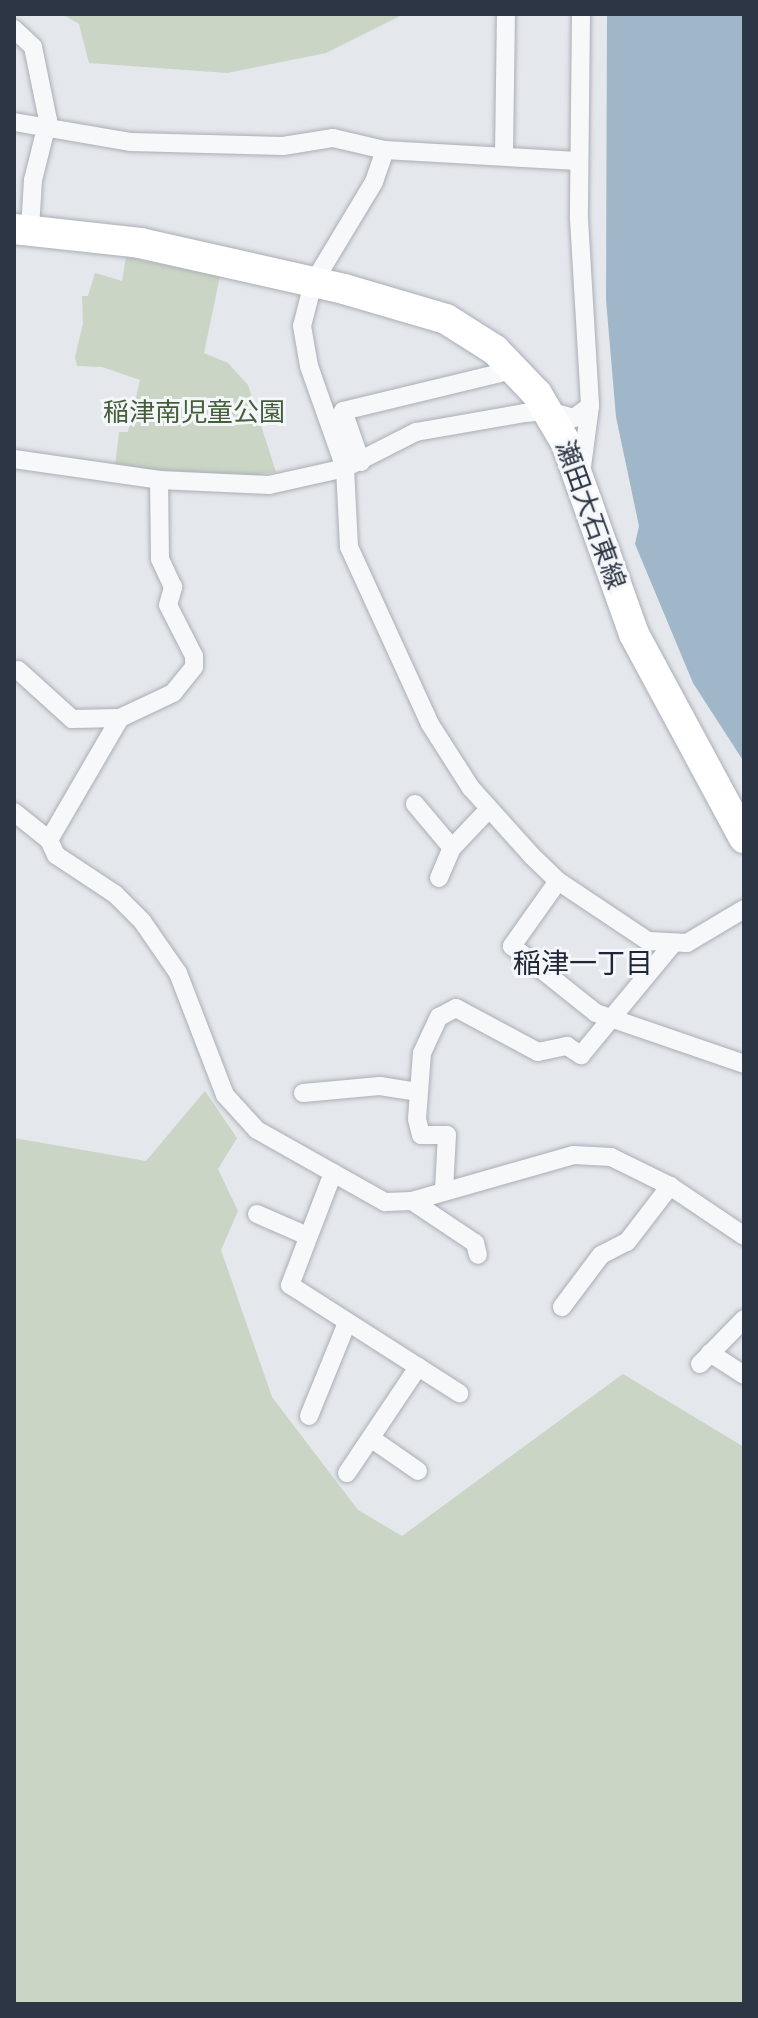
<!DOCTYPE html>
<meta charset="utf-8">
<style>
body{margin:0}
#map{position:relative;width:758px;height:2018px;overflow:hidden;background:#e4e7eb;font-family:"Fira Sans Condensed","Noto Sans JP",sans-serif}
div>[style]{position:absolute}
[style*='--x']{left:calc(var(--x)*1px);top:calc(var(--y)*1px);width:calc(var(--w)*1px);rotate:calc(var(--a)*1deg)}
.green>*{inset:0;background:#cad5c5}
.water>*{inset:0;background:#a0b7ca}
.roads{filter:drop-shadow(0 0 2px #a9aeb6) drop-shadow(0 0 2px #a9aeb6)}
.street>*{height:18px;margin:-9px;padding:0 9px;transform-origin:9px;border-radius:9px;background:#f7f8fa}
.primary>*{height:30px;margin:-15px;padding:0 15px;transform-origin:15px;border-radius:15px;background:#fff}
span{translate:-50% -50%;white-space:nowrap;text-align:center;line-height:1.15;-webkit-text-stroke:6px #f4f6f9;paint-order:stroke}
.park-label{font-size:26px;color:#435f39}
.street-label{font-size:26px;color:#2c3644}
.neighbourhood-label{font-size:28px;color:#1e2735}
.frame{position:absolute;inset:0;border:16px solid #2c3644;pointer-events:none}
</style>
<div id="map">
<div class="green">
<i style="clip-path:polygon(62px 14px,404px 14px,326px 53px,227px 73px,89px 63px,79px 24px)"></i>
<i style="clip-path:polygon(126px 257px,220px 276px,204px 353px,228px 363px,248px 385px,276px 472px,251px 476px,115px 467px,119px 432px,128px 432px,140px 380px,102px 367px,77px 366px,75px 357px,83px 324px,82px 296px,88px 296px,95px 273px,122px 281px)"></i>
<i style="clip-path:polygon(205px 1091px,237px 1138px,218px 1169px,238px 1211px,221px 1250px,272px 1397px,358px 1510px,402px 1536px,623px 1374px,744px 1447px,744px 2004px,14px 2004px,14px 1138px,146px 1161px)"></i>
</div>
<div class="water">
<i style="clip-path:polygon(607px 14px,744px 14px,744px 762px,693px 683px,635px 544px,639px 526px,616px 417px,606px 300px)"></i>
</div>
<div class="roads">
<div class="street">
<i style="--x:581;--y:14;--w:205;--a:90.6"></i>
<i style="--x:579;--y:219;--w:187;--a:86.6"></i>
<i style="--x:590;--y:406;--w:69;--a:97.5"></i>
<i style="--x:14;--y:29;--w:26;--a:43"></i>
<i style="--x:33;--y:47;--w:75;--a:78.4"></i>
<i style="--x:48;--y:120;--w:62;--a:104"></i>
<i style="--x:33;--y:180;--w:49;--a:93.5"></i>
<i style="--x:14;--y:122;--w:119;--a:9.7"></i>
<i style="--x:131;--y:142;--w:152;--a:1.5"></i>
<i style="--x:283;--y:146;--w:51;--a:-9.1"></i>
<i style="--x:333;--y:138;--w:53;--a:13"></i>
<i style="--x:385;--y:150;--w:193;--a:3.3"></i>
<i style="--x:385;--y:150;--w:34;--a:109"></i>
<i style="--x:374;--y:182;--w:118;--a:121.1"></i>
<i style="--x:313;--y:283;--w:44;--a:104.3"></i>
<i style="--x:302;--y:326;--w:41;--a:80.1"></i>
<i style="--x:309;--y:366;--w:108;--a:70.6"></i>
<i style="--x:345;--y:468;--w:79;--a:87.1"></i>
<i style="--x:349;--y:547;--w:195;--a:65.4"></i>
<i style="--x:430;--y:724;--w:76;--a:57.4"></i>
<i style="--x:471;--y:788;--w:91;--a:48.1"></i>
<i style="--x:532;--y:856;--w:36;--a:44"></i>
<i style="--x:558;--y:881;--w:108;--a:33.7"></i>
<i style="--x:648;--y:941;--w:39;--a:3"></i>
<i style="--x:687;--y:943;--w:66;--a:-30.8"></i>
<i style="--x:504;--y:154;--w:140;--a:-89.2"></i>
<i style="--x:14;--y:459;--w:147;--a:8.2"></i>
<i style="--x:159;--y:480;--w:110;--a:2.6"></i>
<i style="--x:269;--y:485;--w:78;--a:-12.6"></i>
<i style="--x:345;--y:468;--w:80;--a:-26.9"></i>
<i style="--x:416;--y:432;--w:111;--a:-9.9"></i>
<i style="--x:525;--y:413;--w:24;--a:-5"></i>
<i style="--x:549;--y:411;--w:26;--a:16"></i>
<i style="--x:574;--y:418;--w:20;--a:-37"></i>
<i style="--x:361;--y:462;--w:54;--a:-109.4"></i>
<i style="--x:343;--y:411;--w:162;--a:-13.6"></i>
<i style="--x:18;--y:670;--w:73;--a:42.2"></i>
<i style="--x:72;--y:719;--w:48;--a:-1.2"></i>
<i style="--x:415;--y:804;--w:57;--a:49.9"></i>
<i style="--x:14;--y:812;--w:45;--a:38.7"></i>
<i style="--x:49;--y:840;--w:17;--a:65"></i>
<i style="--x:56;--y:855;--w:71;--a:33.5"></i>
<i style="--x:115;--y:894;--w:38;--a:45"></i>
<i style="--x:142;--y:921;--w:63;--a:55.3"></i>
<i style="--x:178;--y:973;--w:131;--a:68.9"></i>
<i style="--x:225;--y:1095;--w:47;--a:47.6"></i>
<i style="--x:257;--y:1130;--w:147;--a:29.4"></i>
<i style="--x:385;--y:1202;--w:27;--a:-2"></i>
<i style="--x:412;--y:1201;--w:168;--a:-15.9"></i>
<i style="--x:574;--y:1155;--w:37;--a:3"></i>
<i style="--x:611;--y:1157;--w:66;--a:26.2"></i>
<i style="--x:670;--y:1186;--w:89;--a:34"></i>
<i style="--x:49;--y:840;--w:141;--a:-59.8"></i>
<i style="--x:120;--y:718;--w:59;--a:-25.3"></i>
<i style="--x:173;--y:693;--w:33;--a:-51"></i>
<i style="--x:194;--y:667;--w:11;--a:-90"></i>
<i style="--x:194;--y:656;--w:57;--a:-117"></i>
<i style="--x:168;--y:605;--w:19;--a:-74"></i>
<i style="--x:173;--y:587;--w:31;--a:-115"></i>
<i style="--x:160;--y:559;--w:79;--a:-90.7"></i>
<i style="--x:439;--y:878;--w:33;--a:-67"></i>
<i style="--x:452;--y:848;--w:52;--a:-46.5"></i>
<i style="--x:558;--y:881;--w:80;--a:125.3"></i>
<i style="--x:512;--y:946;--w:107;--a:38.6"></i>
<i style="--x:596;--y:1013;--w:157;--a:19"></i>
<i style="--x:303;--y:1093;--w:77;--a:-5.2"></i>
<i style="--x:380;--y:1086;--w:39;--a:9"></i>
<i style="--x:333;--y:1173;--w:120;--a:111"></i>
<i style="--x:290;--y:1285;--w:201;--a:32.6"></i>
<i style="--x:444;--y:1190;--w:55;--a:-86.9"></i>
<i style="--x:447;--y:1135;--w:26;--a:180"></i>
<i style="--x:421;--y:1135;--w:16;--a:-104"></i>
<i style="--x:417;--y:1119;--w:66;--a:-85.7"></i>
<i style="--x:422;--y:1053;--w:40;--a:-65"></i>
<i style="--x:439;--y:1017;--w:19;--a:-28"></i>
<i style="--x:456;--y:1008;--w:93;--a:28.2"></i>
<i style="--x:538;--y:1052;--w:30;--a:-12"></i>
<i style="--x:567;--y:1046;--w:17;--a:33"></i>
<i style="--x:581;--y:1055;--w:143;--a:-50.4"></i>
<i style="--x:412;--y:1201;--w:76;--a:33.7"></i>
<i style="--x:475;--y:1243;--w:12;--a:76"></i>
<i style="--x:257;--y:1214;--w:55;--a:23.7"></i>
<i style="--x:562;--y:1307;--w:65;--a:-53.1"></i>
<i style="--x:601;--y:1255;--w:29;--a:-27"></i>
<i style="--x:627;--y:1242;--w:71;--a:-52.5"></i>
<i style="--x:710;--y:1353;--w:40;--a:32.9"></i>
<i style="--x:700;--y:1364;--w:63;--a:-45.6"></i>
<i style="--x:309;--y:1416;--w:100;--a:-67.8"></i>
<i style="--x:372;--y:1439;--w:56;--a:34.8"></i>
<i style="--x:347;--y:1473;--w:128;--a:-56.2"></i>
</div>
<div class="primary">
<i style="--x:14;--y:229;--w:127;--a:6.3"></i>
<i style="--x:140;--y:243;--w:209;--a:12.7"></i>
<i style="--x:344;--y:289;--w:106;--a:16.4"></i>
<i style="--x:446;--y:319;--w:58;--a:32.3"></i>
<i style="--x:495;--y:350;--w:61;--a:46.3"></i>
<i style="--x:537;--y:394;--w:57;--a:59.4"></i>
<i style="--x:566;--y:443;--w:203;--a:70.4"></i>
<i style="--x:634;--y:634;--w:232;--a:61.7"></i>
</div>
</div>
<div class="park-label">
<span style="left:194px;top:413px">稲津南児童公園</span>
</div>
<div class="street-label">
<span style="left:590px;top:515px;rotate:70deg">瀬田大石東線</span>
</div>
<div class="neighbourhood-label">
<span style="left:583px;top:964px">稲津一丁目</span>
</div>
<div class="frame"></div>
</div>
